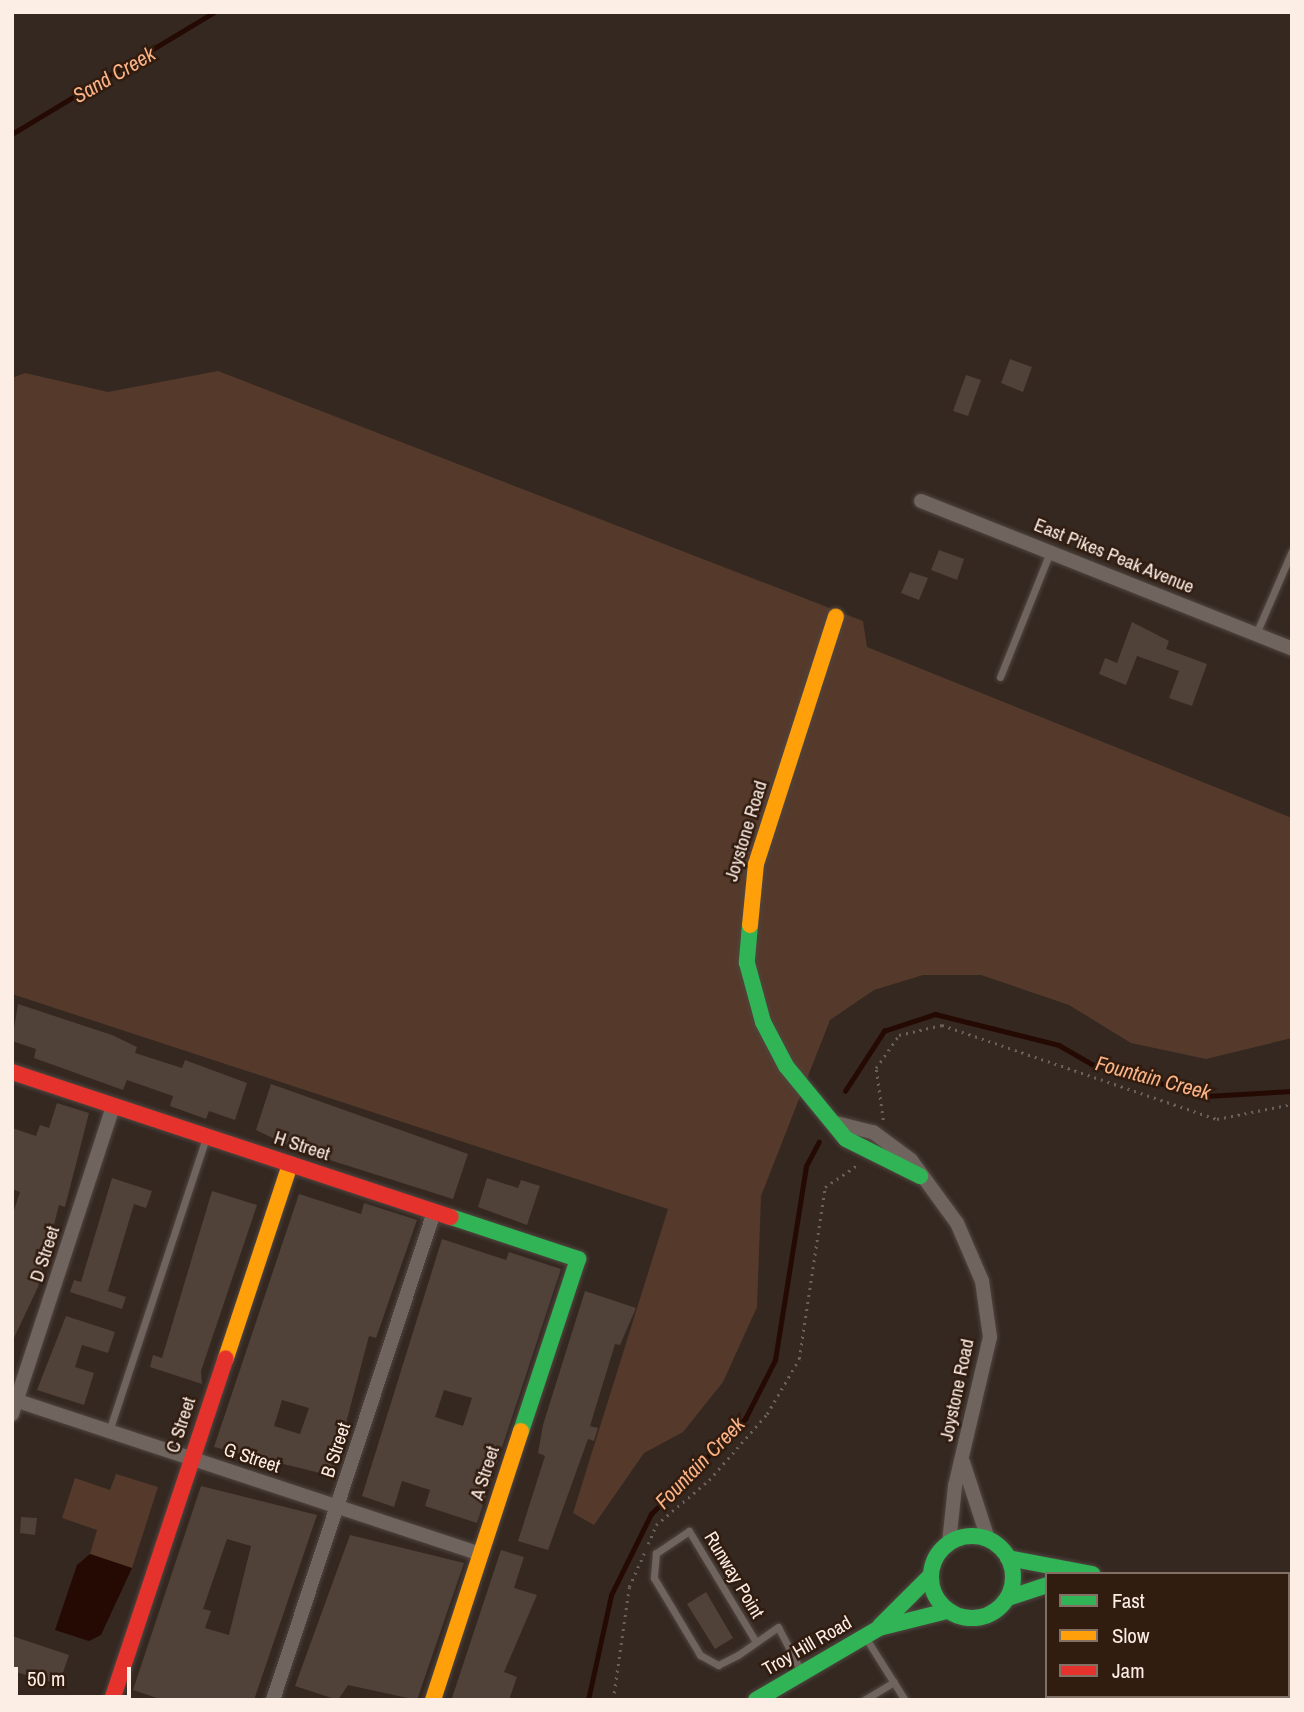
<!DOCTYPE html>
<style>
body{margin:0}
#map{position:relative;width:1304px;height:1712px;overflow:hidden;background:#342821;font-family:"Archivo Narrow",sans-serif}
div>[style]{position:absolute}
[style*='--x']{left:calc(var(--x)*1px);top:calc(var(--y)*1px);width:calc(var(--w)*1px);rotate:calc(var(--a)*1deg)}
.green>*{inset:0;background:#553a2b}
.water>*{inset:0;background:#250a03}
.stream>*{height:4.5px;margin:-2.25px;padding:0 2.25px;transform-origin:2.25px;border-radius:2.25px;background:#250a03}
.building>*{inset:0;background:#504239}
.path>*{height:2.5px;margin-top:-1.25px;transform-origin:0;background:repeating-linear-gradient(90deg,#6a605c 0 2px,transparent 0 7px)}
.roads{filter:drop-shadow(0 0 2px #504540) drop-shadow(0 0 2px #504540)}
.lane>*{height:7px;margin:-3.5px;padding:0 3.5px;transform-origin:3.5px;border-radius:3.5px;background:#6f645e}
.street>*{height:14px;margin:-7px;padding:0 7px;transform-origin:7px;border-radius:7px;background:#6f645e}
.fast>*{height:16px;margin:-8px;padding:0 8px;transform-origin:8px;border-radius:8px;background:#30b455}
.fast>.ring{margin:-8px;padding:0;box-sizing:content-box;background:none;border:16px solid #30b455;border-radius:50%}
.slow>*{height:16px;margin:-8px;padding:0 8px;transform-origin:8px;border-radius:8px;background:#ff9f0a}
.jam>*{height:16px;margin:-8px;padding:0 8px;transform-origin:8px;border-radius:8px;background:#e5322d}
span{translate:-50% -50%;white-space:nowrap;text-align:center;line-height:1.15;-webkit-text-stroke:5px #311c10;paint-order:stroke}
.street-label{font-size:19px;color:#fcede5}
.water-label{font-size:21px;color:#fbb388;font-style:italic}
.frame{position:absolute;inset:0;border:14px solid #fcede5;pointer-events:none}
.legend{position:absolute;left:1045px;top:1572px;width:245px;height:126px;box-sizing:border-box;background:#311c10;border:2px solid #827065;margin:0;padding:9px 12px;list-style:none;font-size:21px;color:#fcede5}
.legend li{display:flex;align-items:center;gap:14px;height:35px}
.legend b{width:35px;border:2px solid #827065}
.scale{position:absolute;left:14px;top:1667px;width:117px;height:32px;box-sizing:border-box;border:4px solid #fcede5;border-top:0;padding-left:9px;font-size:21px;line-height:24px;white-space:nowrap;color:#fcede5;-webkit-text-stroke:5px #311c10;paint-order:stroke}
</style>
<div id="map">
<div class="green">
<i style="clip-path:polygon(218px 371px,863px 621px,867px 647px,1292px 818px,1292px 1038px,1206px 1059px,1131px 1043px,1069px 1005px,981px 975px,923px 975px,874px 990px,830px 1020px,761px 1196px,757px 1307px,723px 1382px,683px 1432px,644px 1453px,594px 1525px,573px 1513px,668px 1209px,12px 994px,12px 378px,25px 373px,108px 392px)"></i>
<i style="clip-path:polygon(116px 1474px,158px 1487px,132px 1568px,90px 1554px,97px 1530px,62px 1518px,75px 1478px,110px 1490px)"></i>
</div>
<div class="water">
<i style="clip-path:polygon(90px 1554px,132px 1568px,101px 1635px,89px 1641px,55px 1630px,77px 1565px)"></i>
</div>
<div class="stream">
<i style="--x:12;--y:134;--w:236;--a:-31.1"></i>
<i style="--x:845;--y:1091;--w:72;--a:-57"></i>
<i style="--x:884;--y:1031;--w:54;--a:-18.4"></i>
<i style="--x:935;--y:1014;--w:128;--a:14"></i>
<i style="--x:1059;--y:1045;--w:38;--a:30"></i>
<i style="--x:1092;--y:1064;--w:118;--a:15.7"></i>
<i style="--x:1206;--y:1096;--w:86;--a:-3.3"></i>
<i style="--x:588;--y:1700;--w:107;--a:-77.6"></i>
<i style="--x:611;--y:1595;--w:90;--a:-63.7"></i>
<i style="--x:651;--y:1514;--w:134;--a:-45.3"></i>
<i style="--x:745;--y:1419;--w:66;--a:-63"></i>
<i style="--x:775;--y:1360;--w:196;--a:-80.9"></i>
<i style="--x:806;--y:1166;--w:27;--a:-62"></i>
</div>
<div class="building">
<i style="clip-path:polygon(1010px 359px,1032px 367px,1023px 392px,1001px 383px)"></i>
<i style="clip-path:polygon(966px 375px,981px 380px,968px 416px,953px 411px)"></i>
<i style="clip-path:polygon(939px 550px,964px 559px,957px 580px,931px 570px)"></i>
<i style="clip-path:polygon(910px 572px,928px 578px,919px 600px,901px 593px)"></i>
<i style="clip-path:polygon(1132px 622px,1169px 641px,1166px 649px,1207px 664px,1192px 706px,1169px 698px,1179px 671px,1137px 656px,1126px 685px,1099px 674px,1105px 658px,1117px 663px)"></i>
<i style="clip-path:polygon(18px 1004px,112px 1035px,137px 1047px,135px 1053px,182px 1068px,185px 1060px,247px 1083px,235px 1120px,209px 1111px,206px 1119px,170px 1106px,173px 1096px,127px 1080px,123px 1090px,34px 1058px,36px 1049px,12px 1041px)"></i>
<i style="clip-path:polygon(271px 1084px,468px 1154px,453px 1199px,298px 1150px,256px 1130px)"></i>
<i style="clip-path:polygon(57px 1103px,89px 1113px,65px 1207px,59px 1205px,38px 1287px,12px 1342px,12px 1216px,20px 1192px,12px 1189px,12px 1128px,36px 1136px,40px 1125px,49px 1128px)"></i>
<i style="clip-path:polygon(112px 1178px,152px 1191px,146px 1208px,134px 1204px,108px 1291px,126px 1297px,122px 1309px,70px 1292px,74px 1280px,81px 1282px)"></i>
<i style="clip-path:polygon(487px 1178px,518px 1188px,521px 1180px,540px 1186px,527px 1225px,478px 1207px)"></i>
<i style="clip-path:polygon(212px 1191px,257px 1205px,201px 1371px,202px 1384px,150px 1367px,153px 1355px,162px 1358px)"></i>
<i style="clip-path:polygon(evenodd,299px 1194px,361px 1214px,364px 1203px,417px 1220px,376px 1338px,369px 1336px,332px 1476px,214px 1447px,299px 1194px,282px 1400px,309px 1408px,300px 1434px,274px 1426px,282px 1400px)"></i>
<i style="clip-path:polygon(evenodd,442px 1239px,506px 1260px,509px 1252px,561px 1269px,477px 1523px,425px 1506px,430px 1490px,402px 1481px,394px 1507px,362px 1496px,442px 1239px,444px 1390px,472px 1398px,463px 1426px,435px 1417px,444px 1390px)"></i>
<i style="clip-path:polygon(585px 1291px,636px 1308px,620px 1345px,615px 1344px,590px 1426px,598px 1428px,594px 1441px,588px 1439px,548px 1550px,518px 1541px,545px 1456px,538px 1453px,543px 1425px)"></i>
<i style="clip-path:polygon(66px 1316px,115px 1332px,108px 1353px,82px 1345px,75px 1367px,94px 1373px,84px 1405px,37px 1390px)"></i>
<i style="clip-path:polygon(evenodd,201px 1486px,317px 1515px,254px 1700px,163px 1700px,133px 1690px,201px 1486px,227px 1539px,251px 1546px,229px 1635px,205px 1628px,211px 1611px,203px 1609px,227px 1539px)"></i>
<i style="clip-path:polygon(21px 1517px,37px 1518px,35px 1535px,20px 1533px)"></i>
<i style="clip-path:polygon(350px 1535px,464px 1563px,417px 1700px,348px 1685px,338px 1700px,295px 1686px)"></i>
<i style="clip-path:polygon(501px 1550px,524px 1557px,514px 1588px,537px 1595px,504px 1672px,517px 1677px,509px 1700px,459px 1700px,452px 1698px)"></i>
<i style="clip-path:polygon(706px 1592px,733px 1638px,715px 1649px,687px 1604px)"></i>
<i style="clip-path:polygon(12px 1636px,69px 1655px,59px 1684px,12px 1671px)"></i>
</div>
<div class="path">
<i style="--x:883;--y:1120;--w:52;--a:-97.7"></i>
<i style="--x:876;--y:1068;--w:40;--a:-55.1"></i>
<i style="--x:899;--y:1035;--w:44;--a:-13.1"></i>
<i style="--x:942;--y:1025;--w:291;--a:18.9"></i>
<i style="--x:1217;--y:1119;--w:76;--a:-11.3"></i>
<i style="--x:648;--y:1544;--w:21;--a:-67"></i>
<i style="--x:656;--y:1525;--w:70;--a:-40.3"></i>
<i style="--x:709;--y:1480;--w:88;--a:-48.7"></i>
<i style="--x:767;--y:1414;--w:64;--a:-59.8"></i>
<i style="--x:799;--y:1359;--w:174;--a:-81.4"></i>
<i style="--x:825;--y:1187;--w:40;--a:-34"></i>
<i style="--x:613;--y:1700;--w:114;--a:-81.9"></i>
<i style="--x:629;--y:1587;--w:37;--a:-66"></i>
</div>
<div class="roads">
<div class="lane">
<i style="--x:1256;--y:634;--w:90;--a:-66.6"></i>
<i style="--x:1000;--y:677;--w:135;--a:-68.2"></i>
<i style="--x:109;--y:1431;--w:310;--a:-71.7"></i>
<i style="--x:867;--y:1640;--w:71;--a:57.7"></i>
<i style="--x:756;--y:1642;--w:130;--a:-121.1"></i>
<i style="--x:689;--y:1531;--w:40;--a:146"></i>
<i style="--x:656;--y:1553;--w:25;--a:95"></i>
<i style="--x:654;--y:1578;--w:90;--a:59.1"></i>
<i style="--x:700;--y:1655;--w:21;--a:29"></i>
<i style="--x:718;--y:1665;--w:22;--a:-27"></i>
<i style="--x:738;--y:1655;--w:49;--a:-35"></i>
<i style="--x:778;--y:1627;--w:50;--a:62.4"></i>
<i style="--x:864;--y:1700;--w:35;--a:-31"></i>
</div>
<div class="street">
<i style="--x:921;--y:501;--w:399;--a:21.7"></i>
<i style="--x:836;--y:1123;--w:38;--a:14"></i>
<i style="--x:873;--y:1132;--w:47;--a:36.4"></i>
<i style="--x:911;--y:1160;--w:78;--a:53.9"></i>
<i style="--x:957;--y:1223;--w:63;--a:66.7"></i>
<i style="--x:982;--y:1281;--w:57;--a:81.9"></i>
<i style="--x:990;--y:1337;--w:153;--a:103.2"></i>
<i style="--x:955;--y:1486;--w:57;--a:96"></i>
<i style="--x:12;--y:1399;--w:494;--a:18.3"></i>
<i style="--x:12;--y:1414;--w:324;--a:-71.8"></i>
<i style="--x:963;--y:1462;--w:81;--a:72"></i>
<i style="--x:273;--y:1700;--w:514;--a:-71.74"></i>
</div>
<div class="fast">
<i style="--x:750;--y:925;--w:38;--a:95"></i>
<i style="--x:747;--y:963;--w:61;--a:74.8"></i>
<i style="--x:763;--y:1022;--w:50;--a:62.4"></i>
<i style="--x:786;--y:1066;--w:94;--a:50.6"></i>
<i style="--x:846;--y:1139;--w:83;--a:26.6"></i>
<i style="--x:451;--y:1217;--w:134;--a:18.3"></i>
<i style="--x:578;--y:1259;--w:181;--a:108.3"></i>
<i class="ring" style="left:931px;top:1536px;width:66px;height:66px"></i>
<i style="--x:1008;--y:1558;--w:86;--a:10.8"></i>
<i style="--x:1008;--y:1598;--w:41;--a:-18.4"></i>
<i style="--x:1288;--y:1624;--w:4;--a:0"></i>
<i style="--x:880;--y:1626;--w:71;--a:-45"></i>
<i style="--x:756;--y:1700;--w:143;--a:-30.3"></i>
<i style="--x:879;--y:1628;--w:70;--a:-14"></i>
</div>
<div class="slow">
<i style="--x:750;--y:925;--w:61;--a:-84.4"></i>
<i style="--x:756;--y:864;--w:260;--a:-72.1"></i>
<i style="--x:226;--y:1358;--w:204;--a:-71.7"></i>
<i style="--x:433;--y:1700;--w:283;--a:-71.9"></i>
</div>
<div class="jam">
<i style="--x:12;--y:1072;--w:462;--a:18.3"></i>
<i style="--x:112;--y:1700;--w:360;--a:-71.6"></i>
</div>
</div>
<div class="street-label">
<span style="left:1114px;top:556px;rotate:22deg">East Pikes Peak Avenue</span>
<span style="left:746px;top:831px;rotate:-73deg">Joystone Road</span>
<span style="left:302px;top:1146px;rotate:18deg">H Street</span>
<span style="left:45px;top:1254px;rotate:-72deg">D Street</span>
<span style="left:957px;top:1390px;rotate:-78deg">Joystone Road</span>
<span style="left:181px;top:1425px;rotate:-72deg">C Street</span>
<span style="left:336px;top:1450px;rotate:-72deg">B Street</span>
<span style="left:252px;top:1458px;rotate:18deg">G Street</span>
<span style="left:485px;top:1473px;rotate:-72deg">A Street</span>
<span style="left:734px;top:1575px;rotate:59deg">Runway Point</span>
<span style="left:807px;top:1646px;rotate:-30deg">Troy Hill Road</span>
</div>
<div class="water-label">
<span style="left:114px;top:75px;rotate:-30deg">Sand Creek</span>
<span style="left:1153px;top:1078px;rotate:15deg">Fountain Creek</span>
<span style="left:700px;top:1463px;rotate:-46deg">Fountain Creek</span>
</div>
<div class="frame"></div>
<ul class="legend">
<li><b style="height:9px;background:#30b455"></b>Fast</li>
<li><b style="height:9px;background:#ff9f0a"></b>Slow</li>
<li><b style="height:9px;background:#e5322d"></b>Jam</li>
</ul>
<div class="scale">50 m</div>
</div>
